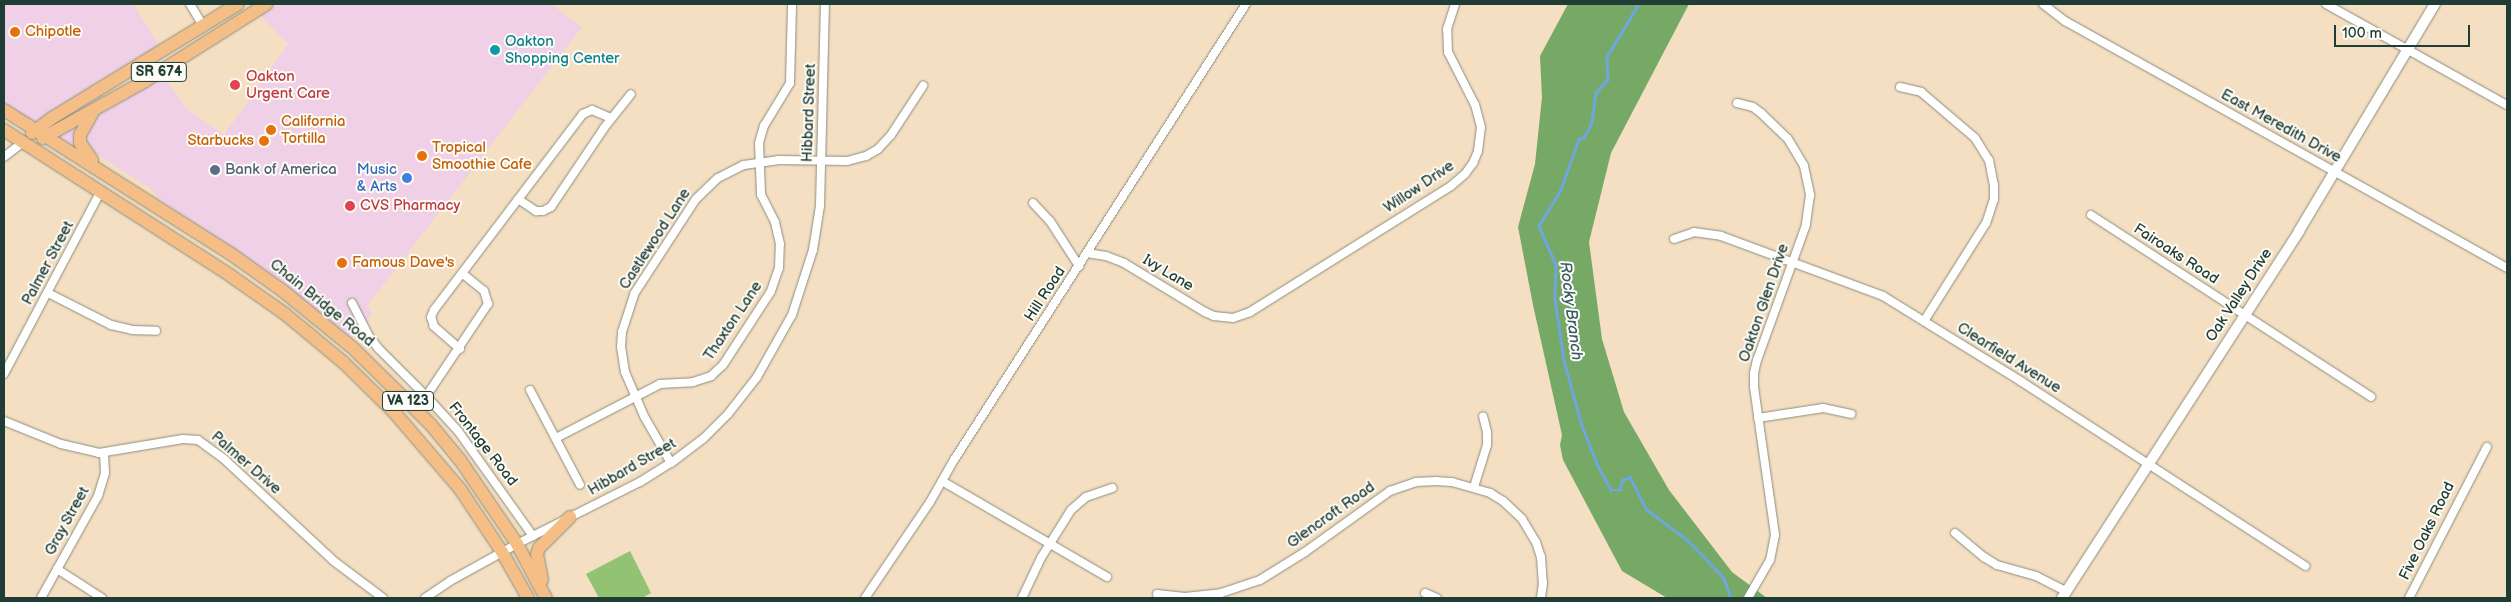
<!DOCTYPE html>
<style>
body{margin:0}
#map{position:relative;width:2511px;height:602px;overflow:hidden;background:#f4dfc3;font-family:"Balsamiq Sans",sans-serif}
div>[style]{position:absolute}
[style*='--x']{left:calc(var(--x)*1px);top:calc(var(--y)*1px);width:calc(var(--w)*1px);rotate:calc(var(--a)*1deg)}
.built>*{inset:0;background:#efd0e6}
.green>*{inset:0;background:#92c373}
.forest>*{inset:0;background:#75a965}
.stream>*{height:2.5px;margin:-1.25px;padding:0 1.25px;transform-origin:1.25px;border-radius:1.25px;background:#6fa6dd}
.roads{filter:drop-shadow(0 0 1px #8a8e7c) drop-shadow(0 0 1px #8a8e7c)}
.minor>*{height:8px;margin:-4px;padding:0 4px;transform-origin:4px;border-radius:4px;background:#fff}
.tertiary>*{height:10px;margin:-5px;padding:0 5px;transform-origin:5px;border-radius:5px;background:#fff}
.primary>*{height:12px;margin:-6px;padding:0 6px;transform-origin:6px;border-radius:6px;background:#f5be86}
.dots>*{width:14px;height:14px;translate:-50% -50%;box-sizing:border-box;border:2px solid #fdfcf7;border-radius:50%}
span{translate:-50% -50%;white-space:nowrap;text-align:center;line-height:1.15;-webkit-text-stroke:4px #fdfcf7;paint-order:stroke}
.shield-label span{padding:1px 4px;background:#fdfcf7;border:1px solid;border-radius:4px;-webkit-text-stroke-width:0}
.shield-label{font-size:14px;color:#1f3d34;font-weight:700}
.food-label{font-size:15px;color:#c56008}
.left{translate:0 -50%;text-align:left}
.right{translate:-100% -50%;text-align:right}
.culture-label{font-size:15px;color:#0d838f}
.health-label{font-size:15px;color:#be3a42}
.street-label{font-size:15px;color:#1f3d34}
.shop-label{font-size:15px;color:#366cbe}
.service-label{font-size:15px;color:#4e5e75}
.water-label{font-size:16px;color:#375c67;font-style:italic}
.frame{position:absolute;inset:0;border:5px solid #1f3d34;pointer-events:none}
.scale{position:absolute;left:2334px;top:25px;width:136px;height:22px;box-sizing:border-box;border:2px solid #1f3d34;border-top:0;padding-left:6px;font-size:15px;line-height:18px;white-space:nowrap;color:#1f3d34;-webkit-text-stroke:4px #fdfcf7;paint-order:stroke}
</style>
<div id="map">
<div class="built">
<i style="clip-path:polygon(4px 4px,133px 4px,159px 45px,94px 83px,110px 109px,162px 75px,188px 110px,224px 135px,288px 44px,260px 15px,280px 4px,551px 4px,582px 27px,367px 306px,372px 314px,351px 339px,262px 268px,159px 199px,153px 190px,97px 154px,89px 144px,77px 149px,4px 103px)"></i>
</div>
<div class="green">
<i style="clip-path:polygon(630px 551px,651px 593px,642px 598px,599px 598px,586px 574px)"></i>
</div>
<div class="forest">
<i style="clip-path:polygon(1568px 4px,1689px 4px,1611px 153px,1589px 242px,1602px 339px,1624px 412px,1669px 490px,1732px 572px,1767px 598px,1667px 598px,1622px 571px,1563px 460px,1560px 445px,1562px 435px,1533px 305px,1518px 227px,1535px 164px,1542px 97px,1540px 56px)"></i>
</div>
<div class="stream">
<i style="--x:1639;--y:4;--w:62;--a:121.1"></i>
<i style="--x:1607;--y:57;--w:23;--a:88"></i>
<i style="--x:1608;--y:80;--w:18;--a:133"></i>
<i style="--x:1596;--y:93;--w:30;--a:98"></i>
<i style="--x:1592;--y:123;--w:17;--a:118"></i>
<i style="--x:1584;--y:138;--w:5;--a:169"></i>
<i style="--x:1579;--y:139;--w:54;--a:109.4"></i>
<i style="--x:1561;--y:190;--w:42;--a:121.4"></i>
<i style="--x:1539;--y:226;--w:43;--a:66.4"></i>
<i style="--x:1556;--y:265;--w:34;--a:92"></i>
<i style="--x:1555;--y:299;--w:62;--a:81.6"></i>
<i style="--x:1564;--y:360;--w:68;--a:74.7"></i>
<i style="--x:1582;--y:426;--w:45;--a:68"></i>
<i style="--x:1599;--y:468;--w:25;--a:61"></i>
<i style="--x:1611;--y:490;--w:9;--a:0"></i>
<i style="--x:1620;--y:490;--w:10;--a:-79"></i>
<i style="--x:1622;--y:480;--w:9;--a:-21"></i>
<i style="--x:1630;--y:477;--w:36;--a:63"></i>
<i style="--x:1646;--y:509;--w:49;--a:36.6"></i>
<i style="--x:1685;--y:538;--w:33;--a:45"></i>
<i style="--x:1708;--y:561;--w:23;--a:47"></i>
<i style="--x:1724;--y:578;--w:21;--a:71"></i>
</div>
<div class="roads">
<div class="minor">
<i style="--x:190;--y:4;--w:26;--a:59"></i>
<i style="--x:2043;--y:4;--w:28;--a:38"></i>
<i style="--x:2065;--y:21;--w:506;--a:29.2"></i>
<i style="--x:2326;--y:4;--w:207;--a:29.2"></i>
<i style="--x:1900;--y:87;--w:22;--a:13"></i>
<i style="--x:1921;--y:92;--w:71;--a:40.4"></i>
<i style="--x:1975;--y:138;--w:26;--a:58"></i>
<i style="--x:1989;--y:160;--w:25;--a:79"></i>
<i style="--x:1994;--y:185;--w:14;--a:90"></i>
<i style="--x:1994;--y:199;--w:25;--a:108"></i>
<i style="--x:1986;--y:223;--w:116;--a:122.3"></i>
<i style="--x:1737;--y:103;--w:16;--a:14"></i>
<i style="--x:1753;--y:107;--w:10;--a:37"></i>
<i style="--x:1761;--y:113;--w:37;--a:44"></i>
<i style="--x:1788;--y:139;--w:31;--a:59"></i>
<i style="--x:1804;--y:166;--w:30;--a:78"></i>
<i style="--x:1810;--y:195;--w:30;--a:98"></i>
<i style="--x:1806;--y:225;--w:144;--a:109.9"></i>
<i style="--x:1757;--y:360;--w:13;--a:103"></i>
<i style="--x:1754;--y:373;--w:14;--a:90"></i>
<i style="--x:1754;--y:387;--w:149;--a:81.9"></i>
<i style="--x:1775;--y:535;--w:25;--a:101"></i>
<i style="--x:1770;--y:560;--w:44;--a:120.1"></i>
<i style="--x:4;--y:157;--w:24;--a:-38"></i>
<i style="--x:518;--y:199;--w:22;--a:34"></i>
<i style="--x:536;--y:211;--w:7;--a:0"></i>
<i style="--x:543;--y:211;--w:9;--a:-27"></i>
<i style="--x:551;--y:207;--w:95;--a:-56.1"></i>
<i style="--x:604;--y:128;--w:43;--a:-51.5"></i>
<i style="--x:1033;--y:203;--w:25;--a:47"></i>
<i style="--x:1050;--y:221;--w:54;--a:57.2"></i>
<i style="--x:2091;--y:215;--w:334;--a:33"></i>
<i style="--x:1674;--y:239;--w:21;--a:-19"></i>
<i style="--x:1694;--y:232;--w:27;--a:8"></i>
<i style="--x:1721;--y:236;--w:173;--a:20.3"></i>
<i style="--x:1883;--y:296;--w:163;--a:31.7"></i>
<i style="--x:2022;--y:382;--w:338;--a:33"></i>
<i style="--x:1087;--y:253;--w:19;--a:9"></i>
<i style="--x:1106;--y:256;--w:19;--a:21"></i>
<i style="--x:1124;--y:263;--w:95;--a:31.2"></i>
<i style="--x:1205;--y:312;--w:10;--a:24"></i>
<i style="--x:1214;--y:316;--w:19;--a:6"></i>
<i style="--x:1233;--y:318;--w:18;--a:-19"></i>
<i style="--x:1250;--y:312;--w:237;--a:-32.1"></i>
<i style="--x:1451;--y:186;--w:18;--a:-41"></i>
<i style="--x:1465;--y:174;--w:14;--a:-54"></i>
<i style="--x:1473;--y:163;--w:13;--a:-67"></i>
<i style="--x:1478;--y:151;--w:24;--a:-83"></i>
<i style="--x:1481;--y:127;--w:23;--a:-105"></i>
<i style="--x:1475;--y:105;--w:59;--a:-117"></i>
<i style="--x:1448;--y:52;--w:23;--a:-92"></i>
<i style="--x:1447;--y:29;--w:26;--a:-72"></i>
<i style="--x:48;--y:293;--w:71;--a:26.9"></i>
<i style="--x:111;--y:325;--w:22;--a:13"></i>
<i style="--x:132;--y:330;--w:24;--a:2"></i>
<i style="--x:352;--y:303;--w:36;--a:63"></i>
<i style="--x:368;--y:335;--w:18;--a:52"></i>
<i style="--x:379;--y:349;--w:68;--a:45"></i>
<i style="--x:427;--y:397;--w:46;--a:47.6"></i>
<i style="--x:458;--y:431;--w:129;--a:54.5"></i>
<i style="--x:460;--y:349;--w:35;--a:-139"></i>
<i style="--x:434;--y:326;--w:9;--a:-108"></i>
<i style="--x:431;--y:317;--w:8;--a:-67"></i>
<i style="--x:434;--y:310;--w:246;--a:-52.8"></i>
<i style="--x:583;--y:114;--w:10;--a:-24"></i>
<i style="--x:592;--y:110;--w:21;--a:23"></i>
<i style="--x:4;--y:374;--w:207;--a:-62.1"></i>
<i style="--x:530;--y:390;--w:107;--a:62.2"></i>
<i style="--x:417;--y:410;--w:128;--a:-56.2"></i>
<i style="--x:488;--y:304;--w:14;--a:-107"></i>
<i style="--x:484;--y:291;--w:28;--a:-141"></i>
<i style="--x:1758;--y:418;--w:66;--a:-8.7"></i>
<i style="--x:1823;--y:408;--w:29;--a:12"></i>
<i style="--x:4;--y:421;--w:61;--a:22"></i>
<i style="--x:61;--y:444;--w:39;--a:13"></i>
<i style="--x:99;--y:453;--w:85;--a:-9.5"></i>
<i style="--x:183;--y:439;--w:15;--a:4"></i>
<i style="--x:198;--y:440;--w:32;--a:36"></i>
<i style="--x:224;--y:459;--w:151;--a:42.9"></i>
<i style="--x:335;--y:562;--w:60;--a:36.9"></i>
<i style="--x:556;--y:438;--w:117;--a:-27.4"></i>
<i style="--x:660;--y:384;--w:33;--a:-3"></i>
<i style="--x:693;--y:382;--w:19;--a:-18"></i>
<i style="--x:711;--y:376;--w:16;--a:-43"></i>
<i style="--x:723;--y:365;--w:88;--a:-57"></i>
<i style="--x:771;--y:291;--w:24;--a:-71"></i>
<i style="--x:779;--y:268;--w:24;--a:-88"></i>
<i style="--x:780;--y:244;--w:23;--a:-103"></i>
<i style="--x:775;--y:222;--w:31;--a:-117"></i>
<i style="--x:761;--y:194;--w:51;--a:-92.2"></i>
<i style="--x:759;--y:143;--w:18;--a:-74"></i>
<i style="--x:764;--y:126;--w:50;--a:-58.8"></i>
<i style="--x:790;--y:83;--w:79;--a:-88.5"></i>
<i style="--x:671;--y:463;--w:54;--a:-119.9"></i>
<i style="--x:644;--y:416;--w:48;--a:-113.4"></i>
<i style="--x:625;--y:372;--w:25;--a:-99"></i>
<i style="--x:621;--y:347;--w:15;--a:-86"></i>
<i style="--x:622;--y:332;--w:40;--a:-72"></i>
<i style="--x:634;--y:294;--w:113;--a:-56.9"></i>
<i style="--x:696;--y:199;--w:30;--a:-44"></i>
<i style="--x:718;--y:178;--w:29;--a:-27"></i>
<i style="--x:744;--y:165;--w:34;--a:-8"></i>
<i style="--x:778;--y:160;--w:69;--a:0.8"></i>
<i style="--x:847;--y:161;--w:20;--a:-15"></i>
<i style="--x:866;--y:156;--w:14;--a:-30"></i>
<i style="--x:878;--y:149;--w:19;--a:-47"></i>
<i style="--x:891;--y:135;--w:59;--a:-56.9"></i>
<i style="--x:942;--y:481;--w:191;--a:30.2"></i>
<i style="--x:1474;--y:487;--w:44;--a:-72.8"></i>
<i style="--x:1487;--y:445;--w:13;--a:-90"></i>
<i style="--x:1487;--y:432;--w:16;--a:-104"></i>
<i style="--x:1955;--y:533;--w:38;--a:40"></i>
<i style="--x:1984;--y:557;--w:15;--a:32"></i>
<i style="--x:1997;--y:565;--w:41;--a:15.8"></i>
<i style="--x:2036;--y:576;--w:35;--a:27"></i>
<i style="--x:57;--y:569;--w:54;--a:32.8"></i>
<i style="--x:1425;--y:593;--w:13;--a:23"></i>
<i style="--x:1157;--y:594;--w:28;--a:6"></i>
<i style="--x:1185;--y:597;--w:36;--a:-6"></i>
<i style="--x:1221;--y:593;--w:41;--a:-18.4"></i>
<i style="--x:1260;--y:580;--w:53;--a:-31.9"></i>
<i style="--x:1305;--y:552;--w:105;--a:-35.7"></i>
<i style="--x:1390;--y:491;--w:28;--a:-19"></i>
<i style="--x:1416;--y:482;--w:20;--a:-3"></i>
<i style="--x:1436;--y:481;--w:16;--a:4"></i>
<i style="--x:1452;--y:482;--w:40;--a:16"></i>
<i style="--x:1490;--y:493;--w:15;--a:32"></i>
<i style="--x:1503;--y:501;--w:26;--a:43"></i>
<i style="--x:1522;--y:519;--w:27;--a:59"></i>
<i style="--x:1536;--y:542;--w:16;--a:72"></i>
<i style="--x:1541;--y:557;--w:26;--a:86"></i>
<i style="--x:1543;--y:583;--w:15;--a:98"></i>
<i style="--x:41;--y:598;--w:117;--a:-60.8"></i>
<i style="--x:98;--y:496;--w:24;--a:-73"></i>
<i style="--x:105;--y:473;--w:20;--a:-93"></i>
<i style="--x:425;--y:598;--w:30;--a:-34"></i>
<i style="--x:450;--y:581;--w:77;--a:-28.9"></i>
<i style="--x:517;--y:544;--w:138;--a:-26.8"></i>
<i style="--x:640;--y:482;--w:36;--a:-32"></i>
<i style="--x:671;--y:463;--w:41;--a:-37.1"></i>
<i style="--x:704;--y:438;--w:34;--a:-45"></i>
<i style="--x:728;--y:414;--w:47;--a:-51.9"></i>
<i style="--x:757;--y:377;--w:71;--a:-60.6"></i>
<i style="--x:792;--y:315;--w:68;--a:-72.1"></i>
<i style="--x:813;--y:250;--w:45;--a:-81"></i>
<i style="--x:820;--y:206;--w:202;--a:-88.6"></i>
<i style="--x:865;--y:598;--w:116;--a:-55.9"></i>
<i style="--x:930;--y:502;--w:48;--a:-60.3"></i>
<i style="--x:954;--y:460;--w:541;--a:-57.37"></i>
<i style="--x:1022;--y:598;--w:44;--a:-64.6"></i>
<i style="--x:1041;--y:558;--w:57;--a:-58"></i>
<i style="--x:1071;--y:510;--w:20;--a:-41"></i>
<i style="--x:1086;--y:497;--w:28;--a:-19"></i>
<i style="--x:2409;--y:598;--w:170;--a:-62.7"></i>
</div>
<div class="tertiary">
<i style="--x:2062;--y:598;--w:437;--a:-57.1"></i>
<i style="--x:2299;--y:231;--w:265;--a:-59.1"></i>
</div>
<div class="primary">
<i style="--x:4;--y:110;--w:269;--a:32.4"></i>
<i style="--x:231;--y:254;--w:64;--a:35.4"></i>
<i style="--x:283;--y:291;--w:92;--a:39.2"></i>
<i style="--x:354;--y:349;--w:108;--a:44.6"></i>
<i style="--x:431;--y:425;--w:45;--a:50.4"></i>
<i style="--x:460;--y:460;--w:102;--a:55.8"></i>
<i style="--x:517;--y:544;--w:61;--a:61.8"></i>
<i style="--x:4;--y:130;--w:270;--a:32.7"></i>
<i style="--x:231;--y:276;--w:66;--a:35.1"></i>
<i style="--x:285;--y:314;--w:75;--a:39.6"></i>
<i style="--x:343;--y:362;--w:71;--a:44.4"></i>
<i style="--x:394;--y:412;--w:101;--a:49.4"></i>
<i style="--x:460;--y:489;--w:76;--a:56.3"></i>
<i style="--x:502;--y:552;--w:53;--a:60.5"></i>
<i style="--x:32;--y:133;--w:25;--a:-37"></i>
<i style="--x:52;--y:118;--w:218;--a:-31.5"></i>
<i style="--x:43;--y:138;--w:117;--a:-29.2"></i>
<i style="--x:145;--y:81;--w:144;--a:-32.3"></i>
<i style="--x:92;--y:160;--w:21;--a:-125"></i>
<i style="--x:80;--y:143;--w:8;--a:-90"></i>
<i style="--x:80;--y:135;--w:26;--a:-61"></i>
<i style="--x:542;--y:580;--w:26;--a:-101"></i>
<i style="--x:537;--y:554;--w:6;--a:-72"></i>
<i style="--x:539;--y:548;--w:44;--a:-45"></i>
</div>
</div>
<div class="dots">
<i style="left:15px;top:32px;background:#e8710a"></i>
<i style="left:495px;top:50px;background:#0f9aa8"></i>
<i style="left:235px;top:85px;background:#e0444e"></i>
<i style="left:271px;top:130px;background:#e8710a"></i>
<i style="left:264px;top:141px;background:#e8710a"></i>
<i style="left:422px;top:156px;background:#e8710a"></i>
<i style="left:215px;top:170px;background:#5c6f8a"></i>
<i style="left:407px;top:178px;background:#3f7fe0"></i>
<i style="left:350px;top:206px;background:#e0444e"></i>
<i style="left:342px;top:263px;background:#e8710a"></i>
</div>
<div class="shield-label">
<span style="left:159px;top:72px">SR 674</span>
<span style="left:408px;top:401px">VA 123</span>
</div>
<div class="food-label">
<span class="left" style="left:25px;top:32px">Chipotle</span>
<span class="left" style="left:281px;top:130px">California<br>Tortilla</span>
<span class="right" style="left:254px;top:141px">Starbucks</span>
<span class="left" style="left:432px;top:156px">Tropical<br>Smoothie Cafe</span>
<span class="left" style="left:352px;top:263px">Famous Dave's</span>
</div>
<div class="culture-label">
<span class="left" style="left:505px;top:50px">Oakton<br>Shopping Center</span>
</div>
<div class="health-label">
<span class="left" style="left:246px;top:85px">Oakton<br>Urgent Care</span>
<span class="left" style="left:360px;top:206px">CVS Pharmacy</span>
</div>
<div class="street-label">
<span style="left:809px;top:113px;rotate:-88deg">Hibbard Street</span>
<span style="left:2281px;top:126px;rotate:29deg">East Meredith Drive</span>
<span style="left:1419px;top:187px;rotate:-34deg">Willow Drive</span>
<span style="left:655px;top:239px;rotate:-57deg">Castlewood Lane</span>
<span style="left:2176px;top:254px;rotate:33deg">Fairoaks Road</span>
<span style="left:48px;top:263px;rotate:-62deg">Palmer Street</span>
<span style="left:1168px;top:273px;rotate:31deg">Ivy Lane</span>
<span style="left:1045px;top:294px;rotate:-57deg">Hill Road</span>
<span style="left:2239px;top:295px;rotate:-57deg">Oak Valley Drive</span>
<span style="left:322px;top:303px;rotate:39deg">Chain Bridge Road</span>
<span style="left:1764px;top:303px;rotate:-71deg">Oakton Glen Drive</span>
<span style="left:733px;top:321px;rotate:-56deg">Thaxton Lane</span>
<span style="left:2009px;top:358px;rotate:32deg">Clearfield Avenue</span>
<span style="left:483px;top:444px;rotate:52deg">Frontage Road</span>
<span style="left:246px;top:463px;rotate:41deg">Palmer Drive</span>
<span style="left:632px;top:467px;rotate:-30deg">Hibbard Street</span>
<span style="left:1331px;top:515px;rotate:-35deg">Glencroft Road</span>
<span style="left:67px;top:521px;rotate:-61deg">Gray Street</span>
<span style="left:2427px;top:531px;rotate:-64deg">Five Oaks Road</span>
</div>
<div class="shop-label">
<span class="right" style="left:397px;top:178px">Music<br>&amp; Arts</span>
</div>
<div class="service-label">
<span class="left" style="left:225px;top:170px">Bank of America</span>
</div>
<div class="water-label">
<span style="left:1570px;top:311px;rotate:83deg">Rocky Branch</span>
</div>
<div class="frame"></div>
<div class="scale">100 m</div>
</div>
